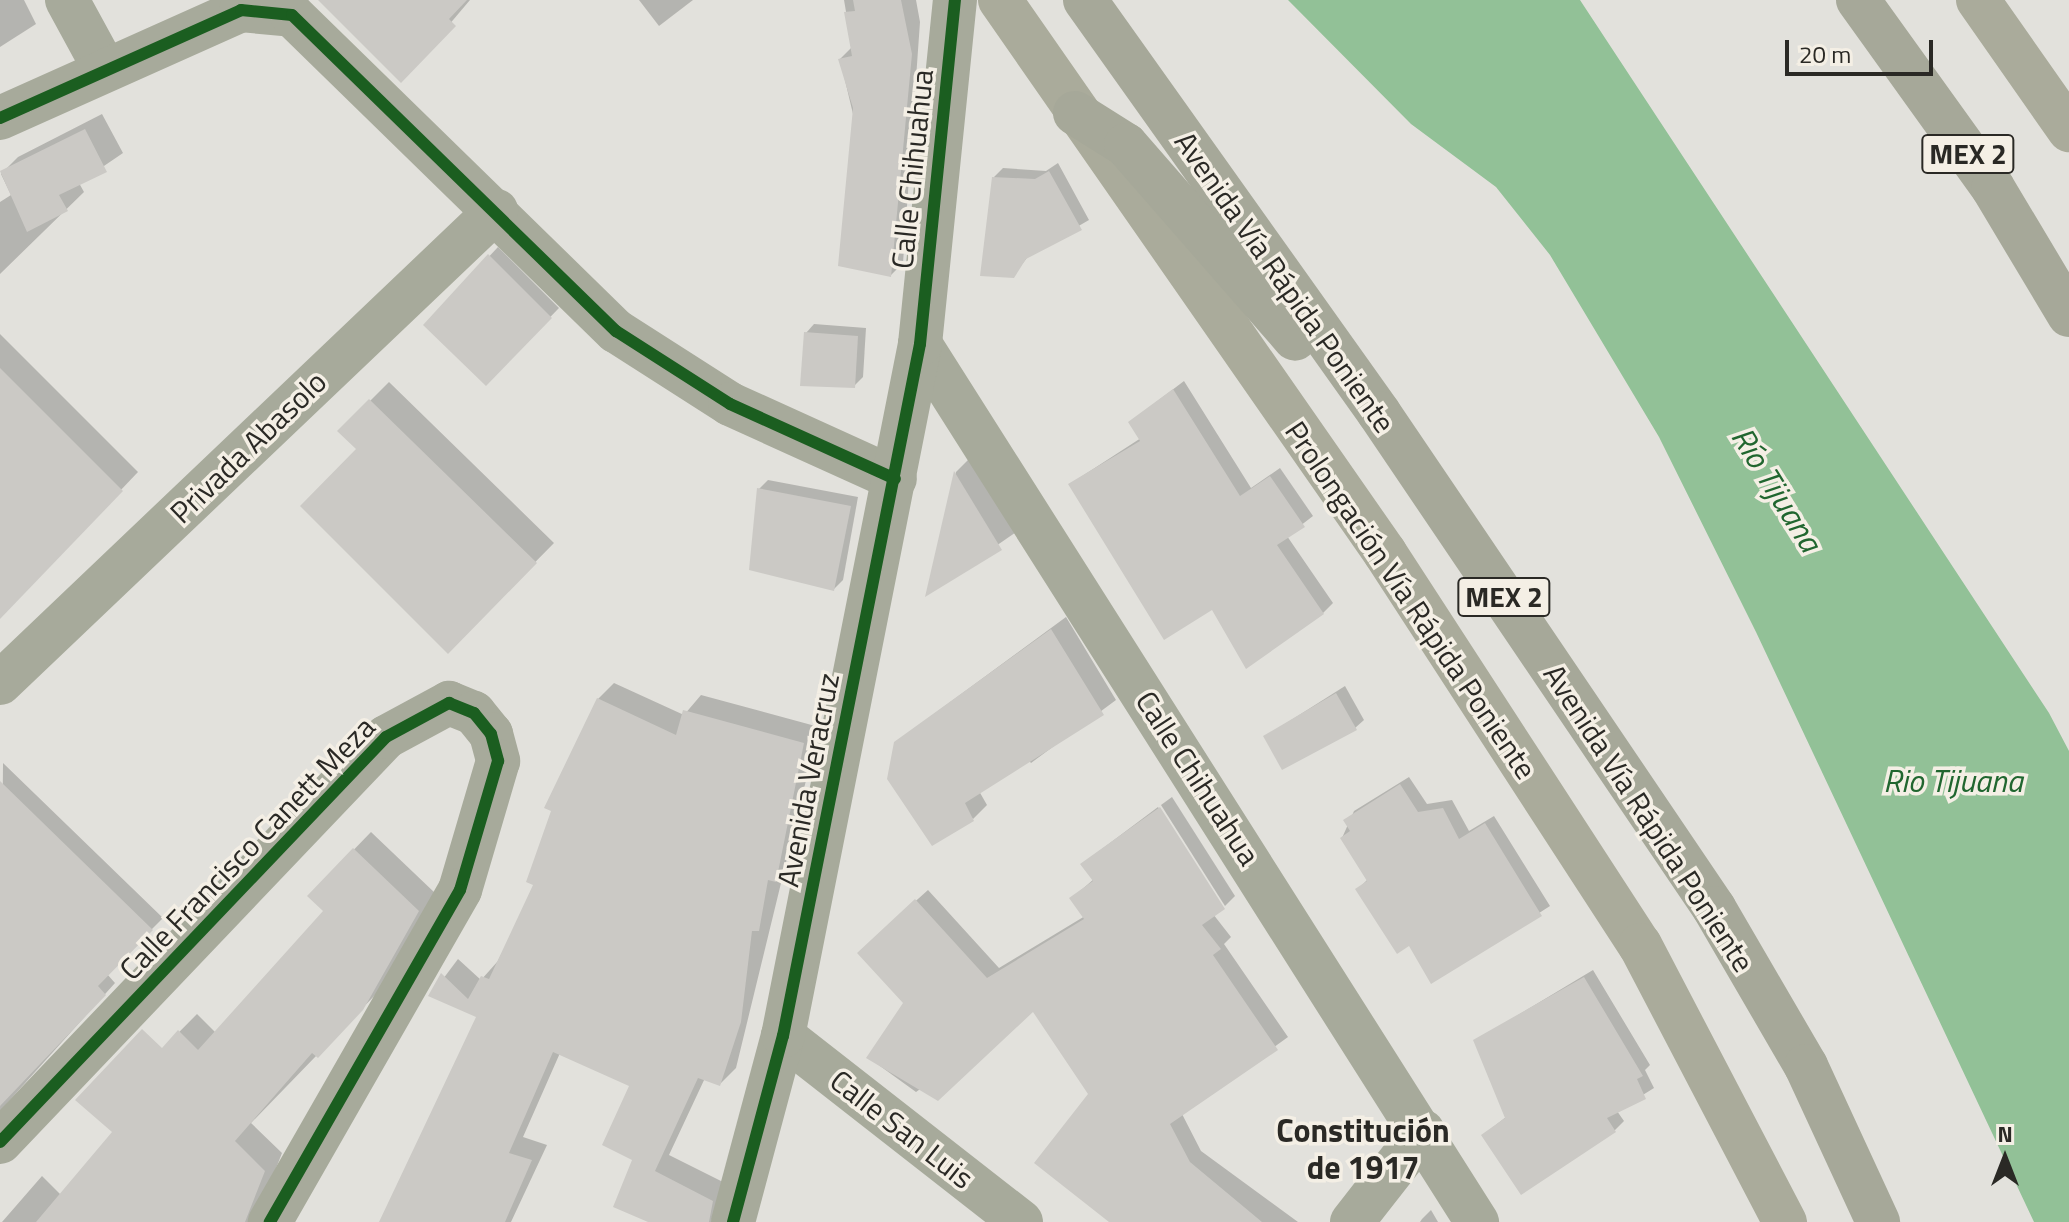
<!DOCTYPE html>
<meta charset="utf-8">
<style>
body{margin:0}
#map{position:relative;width:2069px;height:1222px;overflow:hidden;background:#e2e1dc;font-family:"Titillium Web",sans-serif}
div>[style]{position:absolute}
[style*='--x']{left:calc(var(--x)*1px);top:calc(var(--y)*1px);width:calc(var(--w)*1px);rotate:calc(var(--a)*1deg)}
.water>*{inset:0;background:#92c197}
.shadow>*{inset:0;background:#0003}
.building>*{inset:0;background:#cbc9c5}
.minor>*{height:44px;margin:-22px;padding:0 22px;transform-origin:22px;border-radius:22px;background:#a7aa9b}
.major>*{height:44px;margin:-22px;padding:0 22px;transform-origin:22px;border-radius:22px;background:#aaab9b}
.highway>*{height:44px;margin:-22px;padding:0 22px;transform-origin:22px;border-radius:22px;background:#a6a899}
.cycleway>*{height:12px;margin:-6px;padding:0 6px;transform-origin:6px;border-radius:6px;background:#1b5e20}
span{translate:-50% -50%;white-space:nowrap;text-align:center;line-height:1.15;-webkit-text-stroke:7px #f4efe5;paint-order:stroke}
.shield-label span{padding:2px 6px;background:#f4efe5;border:2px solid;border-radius:6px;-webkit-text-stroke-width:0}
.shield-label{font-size:28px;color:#2a2925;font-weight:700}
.street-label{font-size:30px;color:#2a2925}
.water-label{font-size:32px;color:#20662f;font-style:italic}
.neighbourhood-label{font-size:32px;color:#2a2925;font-weight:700}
.north{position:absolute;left:1965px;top:1118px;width:80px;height:80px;-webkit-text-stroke:6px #f4efe5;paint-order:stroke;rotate:0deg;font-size:22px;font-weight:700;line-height:32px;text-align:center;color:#2a2925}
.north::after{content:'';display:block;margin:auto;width:28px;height:36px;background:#2a2925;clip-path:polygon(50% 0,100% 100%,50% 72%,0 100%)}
.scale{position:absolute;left:1785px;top:40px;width:148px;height:36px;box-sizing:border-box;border:4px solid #2a2925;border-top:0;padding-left:10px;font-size:24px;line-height:28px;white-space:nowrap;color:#2a2925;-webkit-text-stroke:6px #f4efe5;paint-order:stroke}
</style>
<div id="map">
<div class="water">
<i style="clip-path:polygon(1288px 0,1580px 0,2049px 713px,2069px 751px,2069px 1222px,2034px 1222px,1756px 632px,1659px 437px,1550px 255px,1496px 187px,1411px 124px)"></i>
</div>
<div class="shadow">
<i style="clip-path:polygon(0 0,24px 0,36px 24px,0 47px)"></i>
<i style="clip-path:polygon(321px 0,470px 0,409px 72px)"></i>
<i style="clip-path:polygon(639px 0,693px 0,659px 26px)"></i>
<i style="clip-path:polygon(844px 0,916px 0,920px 22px,903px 263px,891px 275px,840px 59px,852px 47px)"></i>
<i style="clip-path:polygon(102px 114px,123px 153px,79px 183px,84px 192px,0 274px,0 202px,11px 195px,1px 174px,18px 157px)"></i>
<i style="clip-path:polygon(1058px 163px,1089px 220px,1030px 254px,1013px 276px,994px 177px,1003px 168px,1046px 171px)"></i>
<i style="clip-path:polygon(498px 247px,559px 308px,486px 383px,425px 325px)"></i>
<i style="clip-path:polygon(814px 324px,866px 328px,863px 377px,854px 386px,806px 333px)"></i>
<i style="clip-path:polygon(0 334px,138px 472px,0 617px)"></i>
<i style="clip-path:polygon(1184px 381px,1251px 488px,1280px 468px,1313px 516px,1287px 536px,1333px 603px,1323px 613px,1213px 607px,1070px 484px,1141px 438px,1130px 422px)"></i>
<i style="clip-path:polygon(389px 382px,554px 543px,448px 651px,359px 449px,340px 431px)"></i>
<i style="clip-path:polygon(973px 455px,1019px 530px,928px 593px,956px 472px)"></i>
<i style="clip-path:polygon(768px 480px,858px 497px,843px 580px,834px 589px,759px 489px)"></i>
<i style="clip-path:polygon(1066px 617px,1116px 700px,1031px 763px,1026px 757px,979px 791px,987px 805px,973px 819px,896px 742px)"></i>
<i style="clip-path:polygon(614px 683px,684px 715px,701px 695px,819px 727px,736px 1068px,720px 1084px,705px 1078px,669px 1155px,723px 1182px,711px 1222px,653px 1222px,635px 1160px,632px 1085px,560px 1053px,523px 1137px,547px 1145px,511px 1222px,380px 1222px,478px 1016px,431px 995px,458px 959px,481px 980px,498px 961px,536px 884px,598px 699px)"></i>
<i style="clip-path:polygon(1345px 686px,1364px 720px,1355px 728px,1266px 736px)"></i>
<i style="clip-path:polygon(3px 763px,163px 918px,107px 974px,115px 983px,0 1111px)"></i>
<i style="clip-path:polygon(1409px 777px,1427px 804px,1452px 800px,1469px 831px,1494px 816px,1550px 906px,1432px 982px,1410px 943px,1358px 889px,1368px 879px,1342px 838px,1354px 811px)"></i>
<i style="clip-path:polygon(1172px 797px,1235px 896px,1225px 906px,1161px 805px)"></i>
<i style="clip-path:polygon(1158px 807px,1223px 908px,1213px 914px,1231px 937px,1224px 944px,1288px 1037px,1182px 1114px,1201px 1151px,1298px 1222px,1112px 1222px,1091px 1095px,1034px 1009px,916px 1092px,869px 1058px,905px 1003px,870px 942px,928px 890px,999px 968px,1085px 916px,1072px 898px,1094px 879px,1082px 864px)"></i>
<i style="clip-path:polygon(371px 832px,435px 893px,380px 990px,251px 1123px,282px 1153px,255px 1222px,2px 1222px,42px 1176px,61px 1195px,114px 1132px,96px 1116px,197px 1014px,216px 1033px,326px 910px,309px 896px)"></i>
<i style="clip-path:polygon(1593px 970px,1650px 1065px,1645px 1070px,1654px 1088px,1617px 1111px,1624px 1121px,1615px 1130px,1521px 1192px,1483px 1135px,1506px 1117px,1475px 1041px)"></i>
<i style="clip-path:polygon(1431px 1210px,1438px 1222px,1420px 1222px,1422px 1219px)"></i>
</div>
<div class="building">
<i style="clip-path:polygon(318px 0,467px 0,449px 19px,456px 26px,401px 83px)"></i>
<i style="clip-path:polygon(853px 0,901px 0,912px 54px,891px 277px,838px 266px,853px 108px,838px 59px,852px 56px,844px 12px,855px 11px)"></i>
<i style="clip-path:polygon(85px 129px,107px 172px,59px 195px,68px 211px,27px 232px,0 171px)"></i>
<i style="clip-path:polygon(1049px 171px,1082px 230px,1026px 259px,1014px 278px,980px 276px,992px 177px,1035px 179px)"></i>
<i style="clip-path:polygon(488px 254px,552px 318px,486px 386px,423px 325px)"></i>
<i style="clip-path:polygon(804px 332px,858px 336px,855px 388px,800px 386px)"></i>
<i style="clip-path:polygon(0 368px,123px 491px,0 619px)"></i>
<i style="clip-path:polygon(1173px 389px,1240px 496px,1270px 476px,1305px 527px,1277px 545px,1324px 614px,1246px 669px,1212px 610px,1164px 640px,1068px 484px,1140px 441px,1128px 422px)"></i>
<i style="clip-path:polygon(369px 399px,537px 563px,448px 654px,300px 506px,356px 449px,337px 431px)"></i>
<i style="clip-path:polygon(954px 471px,1002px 550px,925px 597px)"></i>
<i style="clip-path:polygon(757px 488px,851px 506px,834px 591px,749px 570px)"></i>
<i style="clip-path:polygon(1051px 629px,1104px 715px,965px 803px,974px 821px,932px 846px,887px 779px,894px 742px)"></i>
<i style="clip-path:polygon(1336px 693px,1357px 730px,1282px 770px,1263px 736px)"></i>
<i style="clip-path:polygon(597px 698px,676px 735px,683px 710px,804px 743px,776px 882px,768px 880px,759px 931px,752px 931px,741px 1022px,720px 1086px,698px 1078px,655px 1171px,713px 1201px,709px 1222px,648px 1222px,613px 1207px,632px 1160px,602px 1145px,629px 1086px,553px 1052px,509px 1153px,532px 1160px,505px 1222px,379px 1222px,476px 1017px,428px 996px,441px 973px,468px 999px,481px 976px,489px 979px,533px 885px,526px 882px,551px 811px,544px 808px)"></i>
<i style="clip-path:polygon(0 781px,153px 930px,98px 986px,106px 995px,0 1106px)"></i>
<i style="clip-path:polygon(1400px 784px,1418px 812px,1443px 808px,1459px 839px,1485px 823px,1542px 916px,1431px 984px,1409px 946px,1397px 954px,1355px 889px,1367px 881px,1340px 838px,1350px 831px,1343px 820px)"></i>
<i style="clip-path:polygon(1160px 807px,1225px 909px,1202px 925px,1221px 949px,1213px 955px,1278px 1050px,1170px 1124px,1190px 1162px,1262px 1222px,1109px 1222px,1034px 1163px,1088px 1094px,1033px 1012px,938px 1101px,866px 1058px,903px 1003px,857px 953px,915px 899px,987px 978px,1084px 919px,1069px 898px,1093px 881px,1080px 864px)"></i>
<i style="clip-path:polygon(353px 848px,419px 911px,363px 1010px,318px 1058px,312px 1053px,235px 1141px,265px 1171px,245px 1222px,36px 1222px,112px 1132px,75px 1100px,142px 1029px,162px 1048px,178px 1030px,198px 1050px,323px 911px,307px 896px)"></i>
<i style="clip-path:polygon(1584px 977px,1643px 1076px,1637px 1079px,1646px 1099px,1607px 1118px,1616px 1132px,1521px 1195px,1481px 1135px,1505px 1118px,1473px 1040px)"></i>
</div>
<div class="minor">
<i style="--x:67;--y:0;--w:77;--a:61.4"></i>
<i style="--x:0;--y:118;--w:264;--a:-24.1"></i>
<i style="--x:241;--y:10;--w:51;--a:5.6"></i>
<i style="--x:292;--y:15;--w:453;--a:44.3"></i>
<i style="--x:616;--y:331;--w:135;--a:32.6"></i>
<i style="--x:730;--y:404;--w:181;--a:24.4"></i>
<i style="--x:920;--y:344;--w:1040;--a:57.61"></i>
<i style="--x:0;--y:683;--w:685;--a:-43.58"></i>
<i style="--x:783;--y:1036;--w:302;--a:38"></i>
<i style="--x:0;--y:1142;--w:559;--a:-46.38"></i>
<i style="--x:386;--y:737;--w:72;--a:-28.4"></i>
<i style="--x:449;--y:703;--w:27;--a:22"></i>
<i style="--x:474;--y:713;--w:27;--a:51"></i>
<i style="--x:491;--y:734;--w:28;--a:75"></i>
<i style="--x:498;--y:761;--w:134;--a:106.4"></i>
<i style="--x:460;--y:890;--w:383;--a:119.8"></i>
<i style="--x:733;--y:1222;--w:193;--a:-75"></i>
<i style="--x:783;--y:1036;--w:705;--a:-78.8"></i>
<i style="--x:920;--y:344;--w:346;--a:-84.2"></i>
<i style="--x:1352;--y:1222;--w:115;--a:-52"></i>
</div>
<div class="major">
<i style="--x:1000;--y:0;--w:674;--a:55.15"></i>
<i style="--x:1385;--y:553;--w:468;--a:57"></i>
<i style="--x:1640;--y:945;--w:313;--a:62.4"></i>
<i style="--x:1978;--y:0;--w:159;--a:55"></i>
</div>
<div class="highway">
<i style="--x:1085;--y:0;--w:507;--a:54.55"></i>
<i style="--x:1379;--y:413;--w:598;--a:55.91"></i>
<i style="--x:1714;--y:908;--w:183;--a:59.8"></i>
<i style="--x:1806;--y:1066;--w:172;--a:65.2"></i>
<i style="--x:1858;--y:0;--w:231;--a:54.3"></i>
<i style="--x:1993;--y:188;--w:148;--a:59.1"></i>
<i style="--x:1075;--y:113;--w:60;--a:32.1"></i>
<i style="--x:1126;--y:145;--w:257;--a:48.9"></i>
</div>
<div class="cycleway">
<i style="--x:0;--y:118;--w:264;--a:-24.1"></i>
<i style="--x:241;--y:10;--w:51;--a:5.6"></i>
<i style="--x:292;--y:15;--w:453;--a:44.3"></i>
<i style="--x:616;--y:331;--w:135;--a:32.6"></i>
<i style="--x:730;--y:404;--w:181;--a:24.4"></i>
<i style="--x:0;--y:1142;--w:559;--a:-46.38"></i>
<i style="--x:386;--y:737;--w:72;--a:-28.4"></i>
<i style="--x:449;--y:703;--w:27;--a:22"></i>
<i style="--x:474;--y:713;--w:27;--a:51"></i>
<i style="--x:491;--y:734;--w:28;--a:75"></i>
<i style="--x:498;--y:761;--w:134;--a:106.4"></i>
<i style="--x:460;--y:890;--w:383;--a:119.8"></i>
<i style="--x:733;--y:1222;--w:193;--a:-75"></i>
<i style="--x:783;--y:1036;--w:705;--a:-78.8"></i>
<i style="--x:920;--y:344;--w:346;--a:-84.2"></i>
</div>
<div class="shield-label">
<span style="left:1968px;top:154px">MEX 2</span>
<span style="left:1504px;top:597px">MEX 2</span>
</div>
<div class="street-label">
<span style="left:912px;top:169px;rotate:-84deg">Calle Chihuahua</span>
<span style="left:1285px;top:282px;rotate:55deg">Avenida Vía Rápida Poniente</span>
<span style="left:248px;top:447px;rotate:-44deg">Privada Abasolo</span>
<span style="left:1411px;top:600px;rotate:56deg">Prolongación Vía Rápida Poniente</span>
<span style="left:1198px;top:778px;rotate:57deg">Calle Chihuahua</span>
<span style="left:808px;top:780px;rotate:-79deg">Avenida Veracruz</span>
<span style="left:1649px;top:818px;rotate:57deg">Avenida Vía Rápida Poniente</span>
<span style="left:247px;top:848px;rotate:-46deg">Calle Francisco Canett Meza</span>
<span style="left:902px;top:1129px;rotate:38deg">Calle San Luis</span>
</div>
<div class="water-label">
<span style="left:1777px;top:489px;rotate:58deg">Río Tijuana</span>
<span style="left:1953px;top:780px">Rio Tijuana</span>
</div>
<div class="neighbourhood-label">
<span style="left:1363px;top:1149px">Constitución<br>de 1917</span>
</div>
<div class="north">N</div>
<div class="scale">20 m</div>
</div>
